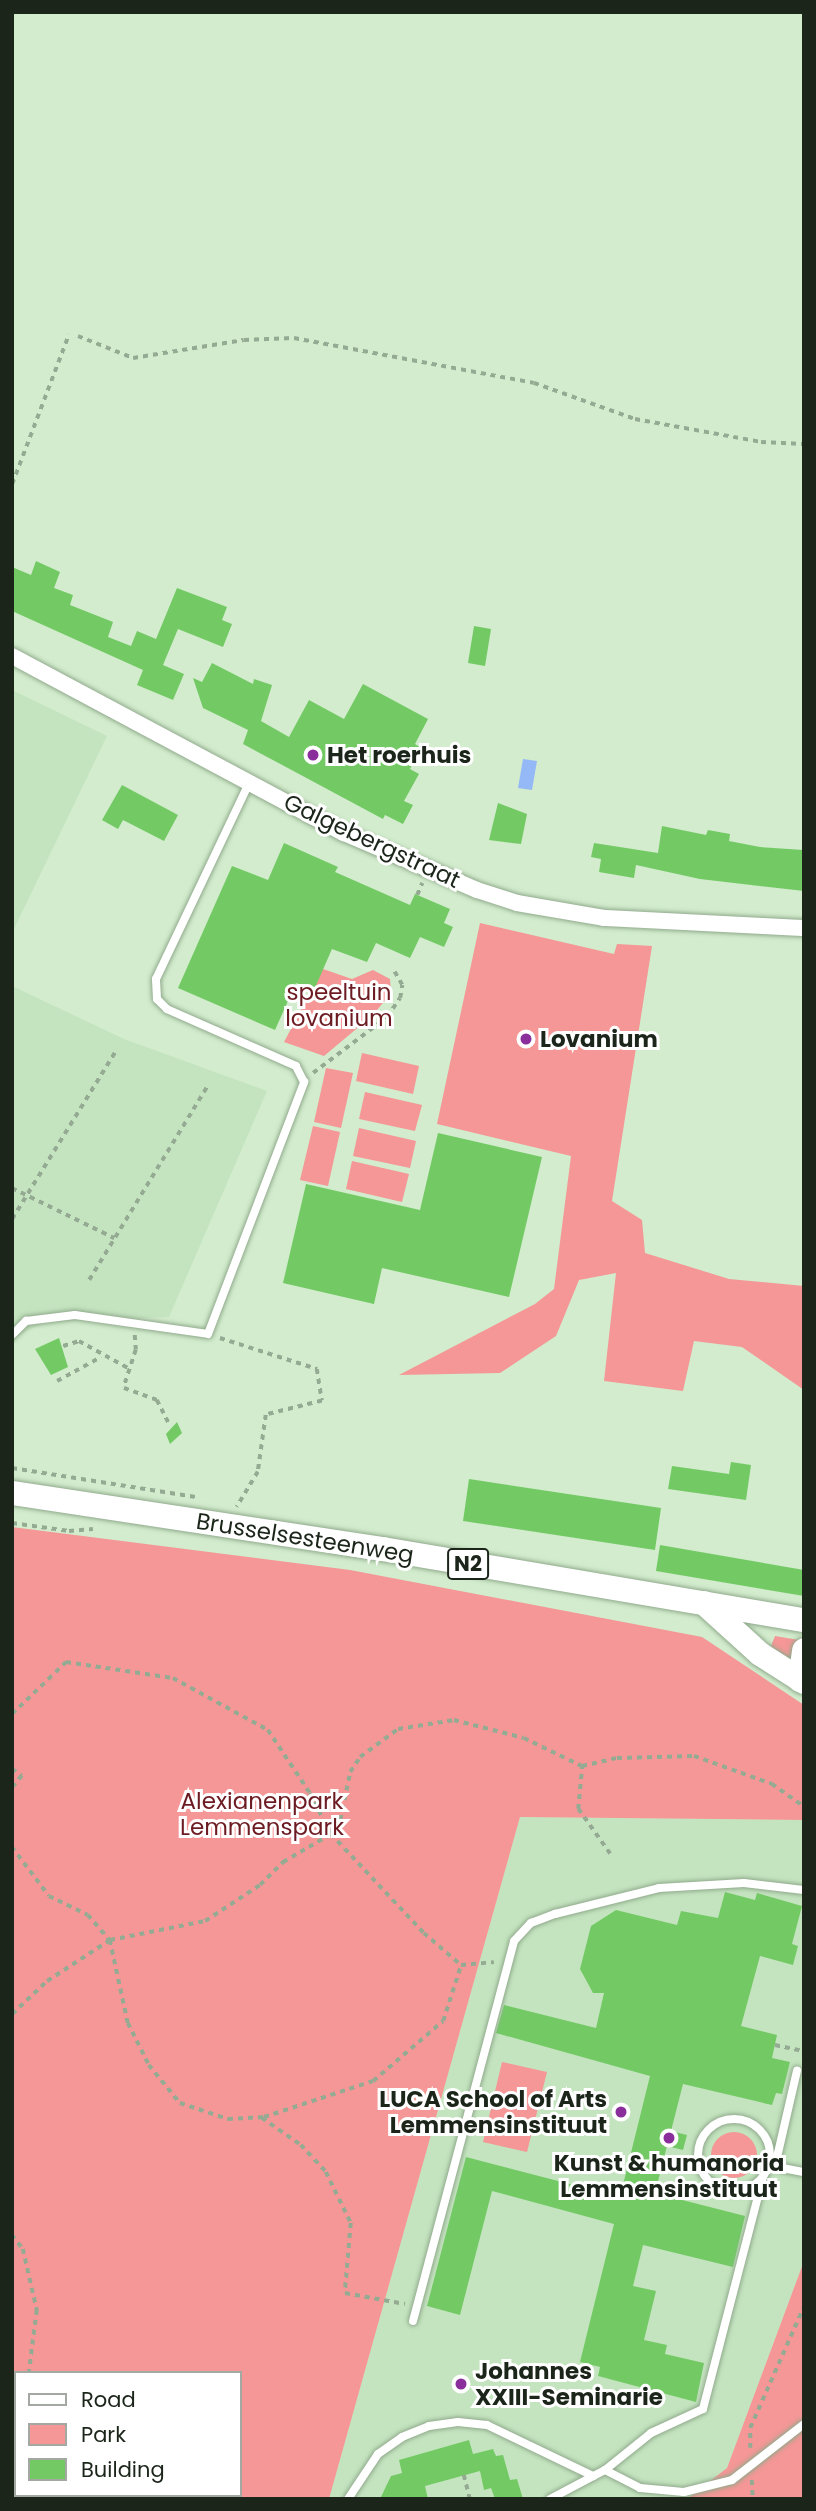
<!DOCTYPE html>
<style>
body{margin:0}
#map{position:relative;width:816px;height:2511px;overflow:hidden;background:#d2eccd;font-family:Poppins,sans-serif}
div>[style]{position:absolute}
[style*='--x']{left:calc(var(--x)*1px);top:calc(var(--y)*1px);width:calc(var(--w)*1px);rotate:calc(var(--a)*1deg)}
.built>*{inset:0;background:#c4e4bf}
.green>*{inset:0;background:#f49796}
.round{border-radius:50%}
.water>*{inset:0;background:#95b9f6}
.building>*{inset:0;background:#73ca65}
.path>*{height:3.5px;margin-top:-1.75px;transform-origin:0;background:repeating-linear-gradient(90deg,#95aa92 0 5px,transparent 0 10px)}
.roads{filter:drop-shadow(0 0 2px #91aa8d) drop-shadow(0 0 2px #91aa8d)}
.lane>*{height:8px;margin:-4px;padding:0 4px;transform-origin:4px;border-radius:4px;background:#fff}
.lane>.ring{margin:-4px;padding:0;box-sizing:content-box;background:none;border:8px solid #fff;border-radius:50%}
.street>*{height:16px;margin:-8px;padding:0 8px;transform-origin:8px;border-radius:8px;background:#fff}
.primary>*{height:24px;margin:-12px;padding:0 12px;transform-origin:12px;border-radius:12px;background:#fff}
.dots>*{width:19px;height:19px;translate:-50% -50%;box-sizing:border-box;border:4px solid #fff;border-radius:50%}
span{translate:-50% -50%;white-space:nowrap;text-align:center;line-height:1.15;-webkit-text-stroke:6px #fff;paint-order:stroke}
.shield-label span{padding:2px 5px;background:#fff;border:2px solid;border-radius:5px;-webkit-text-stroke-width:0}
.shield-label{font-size:21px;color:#1b251a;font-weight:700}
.poi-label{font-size:23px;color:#1b251a;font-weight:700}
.left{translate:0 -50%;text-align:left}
.right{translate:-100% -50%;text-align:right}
.street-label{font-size:23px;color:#1b251a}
.park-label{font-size:23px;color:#6d1b22}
.frame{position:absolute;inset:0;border:14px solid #1b251a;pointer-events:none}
.legend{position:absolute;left:14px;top:2371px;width:228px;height:126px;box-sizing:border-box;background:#fff;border:2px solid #a4a8a3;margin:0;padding:9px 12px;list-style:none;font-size:21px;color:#1b251a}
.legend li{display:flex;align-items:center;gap:14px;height:35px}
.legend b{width:35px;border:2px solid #a4a8a3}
</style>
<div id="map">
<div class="built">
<i style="clip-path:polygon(12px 690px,107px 736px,12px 933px)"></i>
<i style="clip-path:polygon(12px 986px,124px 1039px,267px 1091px,169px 1317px,46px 1322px,17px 1336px,12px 1349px)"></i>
<i style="clip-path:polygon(520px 1817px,804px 1820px,804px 2261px,727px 2468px,687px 2499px,329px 2499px)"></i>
</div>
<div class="green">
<i style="clip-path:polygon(480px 923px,614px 954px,617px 944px,652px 946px,612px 1201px,642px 1220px,645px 1253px,729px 1279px,804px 1286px,804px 1390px,742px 1347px,694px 1341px,683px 1391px,604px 1381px,616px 1273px,579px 1280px,556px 1336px,500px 1373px,399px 1375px,535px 1304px,554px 1289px,571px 1156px,437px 1124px)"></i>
<i style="clip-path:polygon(323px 969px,352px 979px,373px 970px,390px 979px,391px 993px,373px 1015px,324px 1056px,284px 1042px)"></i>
<i style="clip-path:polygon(362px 1053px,419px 1066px,413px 1094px,356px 1081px)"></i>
<i style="clip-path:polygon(326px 1068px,353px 1073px,341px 1128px,314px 1122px)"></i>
<i style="clip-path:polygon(365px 1092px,422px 1105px,415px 1131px,359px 1119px)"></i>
<i style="clip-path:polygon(313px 1126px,340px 1132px,328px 1186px,300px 1180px)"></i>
<i style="clip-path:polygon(359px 1128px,416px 1141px,410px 1168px,353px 1156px)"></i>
<i style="clip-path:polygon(352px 1161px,409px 1174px,402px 1202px,346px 1189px)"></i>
<i style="clip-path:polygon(evenodd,12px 1527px,350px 1570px,702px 1637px,804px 1705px,804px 1820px,520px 1817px,329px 2499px,12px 2499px,12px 1527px,16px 2373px,240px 2373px,240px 2495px,16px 2495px,16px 2373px)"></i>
<i style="clip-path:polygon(775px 1636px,799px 1640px,790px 1660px,771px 1646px)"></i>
<i style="clip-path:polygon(502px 2062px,547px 2072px,527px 2152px,483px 2142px)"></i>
<i class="round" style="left:711px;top:2132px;width:46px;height:46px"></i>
<i style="clip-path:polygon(804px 2261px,804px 2499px,687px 2499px,727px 2468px)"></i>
</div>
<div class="water">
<i style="clip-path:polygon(523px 759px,537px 761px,532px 790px,518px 788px)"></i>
</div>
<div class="building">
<i style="clip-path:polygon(36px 561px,60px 572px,54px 588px,73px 595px,70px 605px,113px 622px,108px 637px,131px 646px,137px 631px,156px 639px,177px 588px,227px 607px,222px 620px,232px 624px,223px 647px,178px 629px,163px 665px,184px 674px,173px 700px,137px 685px,143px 670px,12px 611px,12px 567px,31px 575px)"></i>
<i style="clip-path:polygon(474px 626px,491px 629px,485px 666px,468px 663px)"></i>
<i style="clip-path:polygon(212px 663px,253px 684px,254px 679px,272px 685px,261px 721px,289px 737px,309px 700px,344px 719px,363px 684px,428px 719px,415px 744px,421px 748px,410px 769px,419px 774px,404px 801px,413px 805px,403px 824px,385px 815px,383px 819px,243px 744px,248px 730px,203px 708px,193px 678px,202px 682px)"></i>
<i style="clip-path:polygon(122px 785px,178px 815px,164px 841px,123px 820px,118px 829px,102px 820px)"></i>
<i style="clip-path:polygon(498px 803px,527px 814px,521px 844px,489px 840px)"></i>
<i style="clip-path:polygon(662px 826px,706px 835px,708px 830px,730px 834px,729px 841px,760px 847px,804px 850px,804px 891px,700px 879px,636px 865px,634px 878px,599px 872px,601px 859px,591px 857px,594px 843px,658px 853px)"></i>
<i style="clip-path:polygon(284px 843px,338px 867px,335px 872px,410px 905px,415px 894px,450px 909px,444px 923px,453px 927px,444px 947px,420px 937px,410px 958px,376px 943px,367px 962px,332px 949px,314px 990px,296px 983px,275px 1030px,178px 988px,232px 866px,268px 880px)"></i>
<i style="clip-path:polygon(438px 1133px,542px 1157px,509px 1297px,382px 1268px,374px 1304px,283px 1283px,306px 1184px,420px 1210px)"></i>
<i style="clip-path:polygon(59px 1338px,68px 1367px,51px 1375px,35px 1349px)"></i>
<i style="clip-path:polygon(177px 1422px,182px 1433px,170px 1444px,166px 1434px)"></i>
<i style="clip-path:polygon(731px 1462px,751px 1465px,746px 1500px,668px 1489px,672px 1466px,729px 1474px)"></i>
<i style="clip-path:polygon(469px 1479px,661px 1508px,655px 1550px,463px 1521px)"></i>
<i style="clip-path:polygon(660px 1545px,804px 1570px,804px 1596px,656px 1571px)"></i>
<i style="clip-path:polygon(725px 1892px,755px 1900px,757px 1893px,802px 1906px,792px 1944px,798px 1946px,793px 1965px,760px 1956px,741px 2026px,777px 2035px,772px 2058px,790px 2062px,782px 2094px,776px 2093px,772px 2105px,683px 2084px,671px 2131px,687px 2135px,683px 2150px,667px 2146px,655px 2193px,745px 2216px,733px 2267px,643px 2245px,633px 2286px,656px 2291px,644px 2340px,667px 2345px,665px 2354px,704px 2363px,696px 2402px,598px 2376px,600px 2367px,580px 2362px,614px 2224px,492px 2191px,460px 2315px,427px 2306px,466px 2157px,620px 2197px,650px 2076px,496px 2033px,504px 2005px,596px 2028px,604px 1993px,593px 1993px,580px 1969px,591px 1926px,616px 1910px,677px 1925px,681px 1911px,718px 1918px)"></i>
<i style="clip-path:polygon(469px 2440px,473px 2454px,493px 2449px,496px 2456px,503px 2455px,510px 2480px,517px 2479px,523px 2499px,495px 2499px,491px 2488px,484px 2490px,480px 2471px,425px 2486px,428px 2499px,380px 2499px,391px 2476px,402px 2473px,399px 2460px)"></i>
</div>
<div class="path">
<i style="--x:78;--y:336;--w:59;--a:21.8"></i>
<i style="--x:133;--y:358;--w:112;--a:-9.2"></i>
<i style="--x:244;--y:340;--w:50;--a:-2.3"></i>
<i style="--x:294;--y:338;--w:244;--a:10.6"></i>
<i style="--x:534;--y:383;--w:107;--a:19.6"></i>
<i style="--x:635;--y:419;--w:128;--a:10.3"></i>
<i style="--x:761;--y:442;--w:43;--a:2.7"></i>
<i style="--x:12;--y:484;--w:160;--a:-69.2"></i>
<i style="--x:417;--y:895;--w:13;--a:-67"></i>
<i style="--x:313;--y:1073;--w:93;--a:-37.1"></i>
<i style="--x:387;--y:1017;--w:23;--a:-56"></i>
<i style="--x:400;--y:998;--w:13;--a:-81"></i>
<i style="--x:402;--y:985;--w:16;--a:-120"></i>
<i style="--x:12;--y:1188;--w:114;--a:26.1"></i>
<i style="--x:12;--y:1219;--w:196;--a:-58.3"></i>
<i style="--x:89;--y:1280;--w:226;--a:-58.6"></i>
<i style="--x:135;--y:1335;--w:15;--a:86"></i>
<i style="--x:136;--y:1350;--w:40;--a:108"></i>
<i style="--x:124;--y:1388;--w:35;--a:20"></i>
<i style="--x:157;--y:1400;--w:30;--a:63"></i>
<i style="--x:220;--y:1338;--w:102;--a:17.7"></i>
<i style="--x:317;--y:1369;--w:32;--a:81"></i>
<i style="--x:322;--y:1401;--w:58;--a:166"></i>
<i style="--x:266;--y:1415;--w:58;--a:98"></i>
<i style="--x:258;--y:1472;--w:41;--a:121"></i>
<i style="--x:63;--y:1346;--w:17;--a:-17"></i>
<i style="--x:79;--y:1341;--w:58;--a:28.8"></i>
<i style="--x:57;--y:1381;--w:50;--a:-28.6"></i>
<i style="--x:12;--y:1468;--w:186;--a:9"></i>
<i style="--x:12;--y:1523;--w:58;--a:8"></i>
<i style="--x:69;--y:1531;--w:24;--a:-5"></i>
<i style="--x:12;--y:1714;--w:75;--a:-43.9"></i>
<i style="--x:66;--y:1662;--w:108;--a:8.5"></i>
<i style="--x:173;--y:1678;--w:108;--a:28.7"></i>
<i style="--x:268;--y:1730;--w:76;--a:56.3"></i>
<i style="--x:310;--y:1793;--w:46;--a:62.9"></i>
<i style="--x:331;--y:1834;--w:136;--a:46.8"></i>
<i style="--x:424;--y:1933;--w:49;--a:40.9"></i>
<i style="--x:461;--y:1965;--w:33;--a:-5"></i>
<i style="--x:12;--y:1769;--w:12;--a:35"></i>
<i style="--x:22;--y:1776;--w:16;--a:130"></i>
<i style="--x:12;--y:1847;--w:61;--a:52.9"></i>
<i style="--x:49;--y:1896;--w:43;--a:26"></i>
<i style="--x:88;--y:1915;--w:33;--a:49"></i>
<i style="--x:110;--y:1940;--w:85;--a:77.8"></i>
<i style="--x:128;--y:2023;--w:47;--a:63.4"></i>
<i style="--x:149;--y:2065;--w:49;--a:50.8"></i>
<i style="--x:180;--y:2103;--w:51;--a:18.4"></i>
<i style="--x:228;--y:2119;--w:36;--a:-3"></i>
<i style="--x:264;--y:2117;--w:115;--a:-18.3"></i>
<i style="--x:373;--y:2081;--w:92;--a:-40.6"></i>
<i style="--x:443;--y:2021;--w:59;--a:-72.2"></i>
<i style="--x:610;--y:1854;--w:55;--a:-125.4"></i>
<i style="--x:578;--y:1809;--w:43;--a:-84.7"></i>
<i style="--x:582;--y:1766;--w:36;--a:-13"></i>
<i style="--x:617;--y:1758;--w:77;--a:-1.5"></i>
<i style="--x:694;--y:1756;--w:83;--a:19.7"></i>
<i style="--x:772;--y:1784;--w:39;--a:35"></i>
<i style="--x:12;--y:2014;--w:48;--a:-43.3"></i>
<i style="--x:47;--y:1981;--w:75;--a:-33.1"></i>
<i style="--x:110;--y:1940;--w:97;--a:-11.3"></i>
<i style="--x:205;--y:1921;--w:66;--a:-33.2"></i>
<i style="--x:260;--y:1885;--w:33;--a:-45"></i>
<i style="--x:283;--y:1862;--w:56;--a:-30.3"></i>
<i style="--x:331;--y:1834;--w:17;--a:-57"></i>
<i style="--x:340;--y:1820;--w:49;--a:-78.2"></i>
<i style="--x:350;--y:1772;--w:18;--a:-56"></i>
<i style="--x:360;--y:1757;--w:47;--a:-36.4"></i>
<i style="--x:398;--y:1729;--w:57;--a:-9.1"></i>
<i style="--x:454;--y:1720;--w:72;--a:14.4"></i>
<i style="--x:524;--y:1738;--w:64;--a:25.8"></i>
<i style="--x:775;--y:2045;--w:30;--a:12"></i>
<i style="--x:262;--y:2118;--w:47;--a:34.7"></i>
<i style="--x:301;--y:2145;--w:37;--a:47"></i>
<i style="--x:326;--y:2172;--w:57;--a:63.9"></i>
<i style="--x:351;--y:2223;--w:70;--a:94.9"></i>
<i style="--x:345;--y:2293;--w:61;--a:10.4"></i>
<i style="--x:12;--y:2235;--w:18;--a:52"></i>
<i style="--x:23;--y:2249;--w:63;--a:77.1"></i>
<i style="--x:37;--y:2310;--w:64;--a:97.2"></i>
<i style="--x:750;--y:2448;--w:20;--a:-90"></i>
<i style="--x:750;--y:2428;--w:133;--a:-66.1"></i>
<i style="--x:464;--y:2475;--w:25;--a:76"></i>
<i style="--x:752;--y:2480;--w:19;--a:87"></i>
<i style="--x:37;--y:2495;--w:4;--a:90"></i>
</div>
<div class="roads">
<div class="lane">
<i style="--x:12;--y:1335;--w:20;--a:-45"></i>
<i style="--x:26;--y:1321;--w:49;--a:-7"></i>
<i style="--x:75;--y:1315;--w:134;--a:8.1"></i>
<i style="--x:208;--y:1334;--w:270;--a:-69.1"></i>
<i style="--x:304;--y:1082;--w:18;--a:-117"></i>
<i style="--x:296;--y:1066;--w:141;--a:-156.2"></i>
<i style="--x:167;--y:1009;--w:14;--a:-135"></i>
<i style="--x:157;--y:999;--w:20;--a:-93"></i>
<i style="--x:156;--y:979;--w:217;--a:-64.6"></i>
<i class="ring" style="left:698px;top:2119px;width:64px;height:64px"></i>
<i style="--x:772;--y:2166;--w:33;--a:11"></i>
<i style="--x:775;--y:2166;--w:98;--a:-77"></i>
<i style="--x:413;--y:2321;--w:393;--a:-75.1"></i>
<i style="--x:514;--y:1941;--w:25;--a:-47"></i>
<i style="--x:531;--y:1923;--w:26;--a:-21"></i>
<i style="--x:555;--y:1914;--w:107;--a:-14"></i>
<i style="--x:659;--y:1888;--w:85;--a:-3.4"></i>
<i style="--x:744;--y:1883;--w:60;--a:6.7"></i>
<i style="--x:605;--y:2470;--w:39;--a:27"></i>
<i style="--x:640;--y:2488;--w:44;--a:5.2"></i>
<i style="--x:684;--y:2492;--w:49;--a:-14"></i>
<i style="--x:732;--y:2480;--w:91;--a:-37.9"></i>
<i style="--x:348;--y:2499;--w:54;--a:-56.3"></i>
<i style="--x:378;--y:2454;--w:29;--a:-35"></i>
<i style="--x:402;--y:2437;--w:29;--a:-22"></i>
<i style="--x:429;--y:2426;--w:29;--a:-8"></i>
<i style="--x:458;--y:2422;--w:29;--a:6"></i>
<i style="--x:487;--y:2425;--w:118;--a:25.7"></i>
<i style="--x:550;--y:2499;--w:62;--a:-27.8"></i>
<i style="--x:605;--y:2470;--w:59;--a:-38.8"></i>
<i style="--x:651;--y:2433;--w:57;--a:-24.8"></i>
<i style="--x:703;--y:2409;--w:240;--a:-75.5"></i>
</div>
<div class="street">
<i style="--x:12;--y:656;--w:376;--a:28.1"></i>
<i style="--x:344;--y:833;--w:145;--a:23.2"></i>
<i style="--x:477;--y:890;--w:42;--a:18"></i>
<i style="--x:517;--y:903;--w:88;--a:9.8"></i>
<i style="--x:604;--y:918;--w:200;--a:2.9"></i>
</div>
<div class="primary">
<i style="--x:12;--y:1493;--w:375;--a:8.6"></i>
<i style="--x:383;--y:1549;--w:427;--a:9.6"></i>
<i style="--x:704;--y:1603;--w:76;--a:42.3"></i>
<i style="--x:760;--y:1654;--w:52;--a:32.5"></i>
<i style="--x:800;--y:1680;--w:30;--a:-82"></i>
</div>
</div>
<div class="dots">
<i style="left:313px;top:755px;background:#892e9a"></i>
<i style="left:526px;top:1039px;background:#892e9a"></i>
<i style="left:621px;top:2112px;background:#892e9a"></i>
<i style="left:669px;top:2138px;background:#892e9a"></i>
<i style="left:461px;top:2384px;background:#892e9a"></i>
</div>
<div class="shield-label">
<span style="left:468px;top:1564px">N2</span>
</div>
<div class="poi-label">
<span class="left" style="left:327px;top:755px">Het roerhuis</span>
<span class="left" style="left:540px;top:1039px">Lovanium</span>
<span class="right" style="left:607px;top:2112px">LUCA School of Arts<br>Lemmensinstituut</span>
<span style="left:669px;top:2176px">Kunst &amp; humanoria<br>Lemmensinstituut</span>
<span class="left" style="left:475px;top:2384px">Johannes<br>XXIII-Seminarie</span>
</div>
<div class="street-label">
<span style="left:372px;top:841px;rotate:25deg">Galgebergstraat</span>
<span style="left:305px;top:1538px;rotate:9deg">Brusselsesteenweg</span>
</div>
<div class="park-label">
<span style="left:339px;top:1005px">speeltuin<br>lovanium</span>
<span style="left:262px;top:1814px">Alexianenpark<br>Lemmenspark</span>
</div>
<div class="frame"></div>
<ul class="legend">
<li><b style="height:9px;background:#fff"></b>Road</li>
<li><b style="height:19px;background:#f49796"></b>Park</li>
<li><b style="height:19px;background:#73ca65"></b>Building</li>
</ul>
</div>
